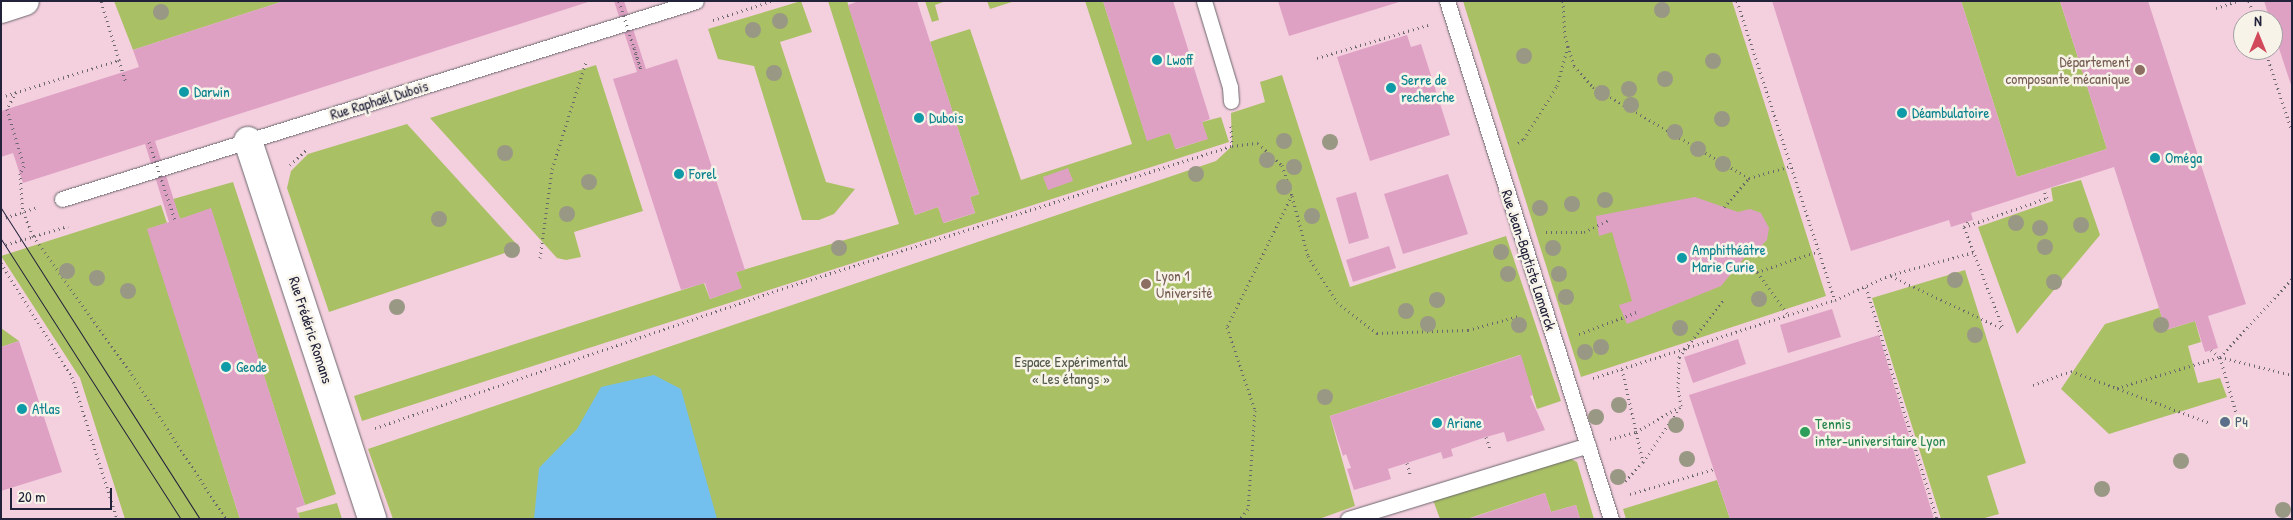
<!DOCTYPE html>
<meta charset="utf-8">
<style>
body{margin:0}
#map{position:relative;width:2293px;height:520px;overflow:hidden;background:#efe6cb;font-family:"Patrick Hand",sans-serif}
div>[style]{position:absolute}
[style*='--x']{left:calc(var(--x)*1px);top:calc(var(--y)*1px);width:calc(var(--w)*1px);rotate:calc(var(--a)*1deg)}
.built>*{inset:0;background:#f4cfde}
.green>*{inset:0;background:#aac065}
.water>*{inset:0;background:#73bfed}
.building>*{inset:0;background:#dea1c4}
.path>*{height:3px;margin-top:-1.5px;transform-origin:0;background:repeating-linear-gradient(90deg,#6a676d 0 1px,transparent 0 5px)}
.roads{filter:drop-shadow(0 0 1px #6a676d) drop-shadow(0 0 1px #6a676d)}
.lane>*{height:15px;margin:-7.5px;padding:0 7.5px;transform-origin:7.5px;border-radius:7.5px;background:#fff}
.street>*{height:28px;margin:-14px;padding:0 14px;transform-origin:14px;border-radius:14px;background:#fff}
.tram>*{height:1px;margin:-0.5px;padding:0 0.5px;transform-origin:0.5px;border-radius:0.5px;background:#22223b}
.path-bridge>*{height:3px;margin-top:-1.5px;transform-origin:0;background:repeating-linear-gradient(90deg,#6a676d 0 1px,transparent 0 5px)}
.trees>*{width:16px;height:16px;margin:-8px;border-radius:50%;background:#999884}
.dots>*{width:14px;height:14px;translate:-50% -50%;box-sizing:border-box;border:2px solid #f7f3e8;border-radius:50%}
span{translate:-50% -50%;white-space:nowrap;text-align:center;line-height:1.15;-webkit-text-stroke:5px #f7f3e8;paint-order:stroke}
.culture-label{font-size:15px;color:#0d838f}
.left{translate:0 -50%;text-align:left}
.education-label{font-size:15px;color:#785e54}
.right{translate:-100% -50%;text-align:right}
.street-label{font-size:15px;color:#22223b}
.park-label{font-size:15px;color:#52594a}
.service-label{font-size:15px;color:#4e5e75}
.leisure-label{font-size:15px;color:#27864d}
.frame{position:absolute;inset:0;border:2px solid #22223b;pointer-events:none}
.north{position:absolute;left:2233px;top:10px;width:50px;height:50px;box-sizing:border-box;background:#f7f3e8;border:1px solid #a29fa3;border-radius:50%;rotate:0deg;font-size:14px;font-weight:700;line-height:20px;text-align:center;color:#22223b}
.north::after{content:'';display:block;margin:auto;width:18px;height:22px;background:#d1495b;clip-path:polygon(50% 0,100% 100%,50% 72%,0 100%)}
.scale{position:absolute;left:10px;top:488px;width:102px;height:22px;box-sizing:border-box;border:2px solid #22223b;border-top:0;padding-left:6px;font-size:15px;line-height:18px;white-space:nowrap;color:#22223b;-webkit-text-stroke:4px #f7f3e8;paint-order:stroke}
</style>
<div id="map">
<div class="built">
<i style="clip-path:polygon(evenodd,1px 1px,2292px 1px,2292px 519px,1px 519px,1px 1px,2243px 20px,2273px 20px,2273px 50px,2243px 50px,2243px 20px)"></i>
</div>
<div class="green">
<i style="clip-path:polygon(114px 1px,284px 1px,133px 50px)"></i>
<i style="clip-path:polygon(801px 1px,812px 32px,780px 42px,826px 182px,855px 189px,834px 214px,819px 220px,802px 220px,754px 66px,718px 59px,708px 29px)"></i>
<i style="clip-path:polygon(828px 1px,847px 1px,915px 215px,938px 207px,944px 223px,975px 213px,970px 197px,979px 194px,930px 42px,938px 39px,970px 29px,1021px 180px,1132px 144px,1085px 1px,1103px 1px,1147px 140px,1170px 133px,1176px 149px,1207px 139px,1202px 122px,1221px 117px,1229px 142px,362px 421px,354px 396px,704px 283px,710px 299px,741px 288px,736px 272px,899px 224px)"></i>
<i style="clip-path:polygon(925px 1px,946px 1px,935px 5px,939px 20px,932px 22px)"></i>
<i style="clip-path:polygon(987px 1px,1015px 1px,990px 9px)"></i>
<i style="clip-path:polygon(1463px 1px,1732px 1px,1826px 296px,1581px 377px)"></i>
<i style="clip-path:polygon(1961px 1px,2060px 1px,2107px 149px,2017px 177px)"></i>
<i style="clip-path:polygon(596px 65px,643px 211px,574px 232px,581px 257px,566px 260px,557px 258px,430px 118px)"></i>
<i style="clip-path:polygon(1282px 75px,1350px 287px,1506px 236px,1561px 401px,1537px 409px,1520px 355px,1330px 416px,1355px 506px,1319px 519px,393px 519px,368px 449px,1216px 161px,1232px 146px,1231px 113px,1265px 102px,1260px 82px)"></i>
<i style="clip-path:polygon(407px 124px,520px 248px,329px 312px,287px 188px,291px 171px,308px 154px)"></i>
<i style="clip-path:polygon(2081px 180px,2100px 235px,2017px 334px,1978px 227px,2053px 201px,2051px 188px)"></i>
<i style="clip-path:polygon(233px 182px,336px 494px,305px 505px,211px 209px,180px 219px,173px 199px)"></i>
<i style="clip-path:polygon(161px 205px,167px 223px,148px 229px,240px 519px,125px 519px,80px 378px,1px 256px)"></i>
<i style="clip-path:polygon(1965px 270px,2026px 463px,1987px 476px,1999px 514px,1981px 519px,1941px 519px,1872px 298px)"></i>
<i style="clip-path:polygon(2159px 308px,2166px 330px,2195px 321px,2201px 342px,2188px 346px,2198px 383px,2220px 378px,2227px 397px,2109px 434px,2061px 389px,2105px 324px)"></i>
<i style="clip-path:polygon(1px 328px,19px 341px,1px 347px)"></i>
<i style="clip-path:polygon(1569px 458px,1577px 462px,1594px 519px,1580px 519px,1576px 505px,1551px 512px,1545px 493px,1467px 519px,1440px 519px,1433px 500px)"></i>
<i style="clip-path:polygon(1717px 480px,1730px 519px,1626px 519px,1623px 509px)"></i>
<i style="clip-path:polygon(337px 503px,342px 519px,300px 519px,298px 513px)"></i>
</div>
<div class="water">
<i style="clip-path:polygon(654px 375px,681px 389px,717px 519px,534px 519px,539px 468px,577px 429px,601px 387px)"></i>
</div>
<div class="building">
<i style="clip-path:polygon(284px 1px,588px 2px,155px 141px,180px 219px,211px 208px,305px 505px,296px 508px,300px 519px,240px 519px,147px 229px,169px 222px,145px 144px,23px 183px,13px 153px,1px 157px,1px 111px,139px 67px,133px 50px)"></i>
<i style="clip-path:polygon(614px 1px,624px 1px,646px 69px,677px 59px,745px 270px,736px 272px,742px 288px,710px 299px,705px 283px,681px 290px,613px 79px,637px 72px)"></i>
<i style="clip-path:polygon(859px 1px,917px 1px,979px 194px,970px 197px,975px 213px,943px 223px,938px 207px,915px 215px,848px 5px)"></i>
<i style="clip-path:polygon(1103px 1px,1173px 1px,1210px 119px,1202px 122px,1208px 139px,1175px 149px,1170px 133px,1147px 141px)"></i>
<i style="clip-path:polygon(1278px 1px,1399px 1px,1399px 2px,1289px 36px)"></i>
<i style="clip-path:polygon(1772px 1px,1961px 1px,2017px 177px,2107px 149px,2060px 1px,2148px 1px,2246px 304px,2208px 316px,2218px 348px,2205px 352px,2195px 321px,2166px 330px,2114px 167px,1971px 213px,1973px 220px,1951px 227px,1949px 220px,1851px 251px)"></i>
<i style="clip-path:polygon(2264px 1px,2292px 1px,2292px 88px,2273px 30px,2273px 20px,2270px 20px)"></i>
<i style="clip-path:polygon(1407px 35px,1411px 47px,1421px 44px,1450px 135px,1370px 161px,1337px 57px)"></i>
<i style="clip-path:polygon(1068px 168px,1073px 181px,1048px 190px,1043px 177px)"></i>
<i style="clip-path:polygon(1448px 174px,1468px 234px,1403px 254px,1384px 194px)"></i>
<i style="clip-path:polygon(1356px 192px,1369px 238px,1349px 244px,1336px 198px)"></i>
<i style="clip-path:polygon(1695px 197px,1738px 212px,1750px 209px,1761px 213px,1769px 228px,1767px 240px,1758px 249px,1750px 251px,1721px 286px,1627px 324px,1619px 305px,1632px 301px,1612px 232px,1599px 236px,1596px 216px)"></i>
<i style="clip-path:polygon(1389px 246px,1396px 268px,1353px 282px,1346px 260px)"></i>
<i style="clip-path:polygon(1832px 309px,1841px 337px,1788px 353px,1780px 325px)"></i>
<i style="clip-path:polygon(1879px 335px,1934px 519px,1730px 519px,1689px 395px)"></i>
<i style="clip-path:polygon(1738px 339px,1746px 364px,1693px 383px,1684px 357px)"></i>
<i style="clip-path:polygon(19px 341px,62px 472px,1px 491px,1px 347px)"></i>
<i style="clip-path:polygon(1521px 355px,1533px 395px,1530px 396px,1545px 430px,1507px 442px,1504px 432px,1486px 437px,1451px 449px,1453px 456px,1443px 459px,1441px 452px,1388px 469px,1391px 479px,1354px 490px,1347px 469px,1351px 468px,1346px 454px,1343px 456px,1330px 416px)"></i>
<i style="clip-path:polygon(1545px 493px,1551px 512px,1576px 505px,1580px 519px,1468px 519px)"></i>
</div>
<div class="path">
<i style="--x:1563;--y:1;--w:35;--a:87"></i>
<i style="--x:1565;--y:36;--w:31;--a:73"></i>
<i style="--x:1574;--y:66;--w:28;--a:48"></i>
<i style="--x:1593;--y:87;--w:181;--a:30.3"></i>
<i style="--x:1749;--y:178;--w:44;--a:-15.9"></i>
<i style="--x:1737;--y:1;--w:315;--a:71.9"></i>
<i style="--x:2249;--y:1;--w:20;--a:72"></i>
<i style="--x:2216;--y:8;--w:23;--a:-18"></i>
<i style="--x:713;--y:20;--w:62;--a:-17.9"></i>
<i style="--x:634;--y:47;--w:24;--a:73"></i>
<i style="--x:2265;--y:50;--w:85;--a:71.6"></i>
<i style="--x:1317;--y:58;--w:116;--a:-16.6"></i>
<i style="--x:119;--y:60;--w:24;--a:73"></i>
<i style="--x:16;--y:92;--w:19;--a:118"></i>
<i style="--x:7;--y:109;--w:59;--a:73.4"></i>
<i style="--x:24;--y:166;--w:8;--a:120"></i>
<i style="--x:20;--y:173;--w:39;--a:86"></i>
<i style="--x:23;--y:212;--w:26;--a:67"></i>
<i style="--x:33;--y:236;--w:165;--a:54.4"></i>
<i style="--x:129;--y:370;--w:178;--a:56.9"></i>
<i style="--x:1;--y:97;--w:124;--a:-17.4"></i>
<i style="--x:119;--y:60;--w:62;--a:-107"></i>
<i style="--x:1231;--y:126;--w:20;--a:87"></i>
<i style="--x:1518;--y:143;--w:7;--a:-34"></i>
<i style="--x:1524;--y:139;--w:62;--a:-58.1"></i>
<i style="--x:1557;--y:86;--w:41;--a:-74.6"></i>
<i style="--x:290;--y:165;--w:22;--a:-43"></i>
<i style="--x:1292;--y:196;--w:62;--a:75.1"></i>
<i style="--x:1308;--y:256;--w:54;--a:57.8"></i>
<i style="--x:1337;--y:302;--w:51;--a:37.8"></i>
<i style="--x:1377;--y:333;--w:91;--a:-1.9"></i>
<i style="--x:1468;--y:330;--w:53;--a:-15.4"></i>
<i style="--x:1724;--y:207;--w:38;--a:-49"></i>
<i style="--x:1;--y:219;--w:39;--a:-18"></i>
<i style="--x:1968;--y:222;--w:6;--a:129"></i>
<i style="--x:1964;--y:227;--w:108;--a:68.9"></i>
<i style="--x:1964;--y:227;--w:88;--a:-19.3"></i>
<i style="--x:2047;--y:198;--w:9;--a:-111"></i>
<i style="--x:1546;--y:232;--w:38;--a:0"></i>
<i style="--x:1584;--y:232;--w:28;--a:-26"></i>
<i style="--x:1;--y:246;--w:70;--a:-16.6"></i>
<i style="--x:540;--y:258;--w:90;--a:-82.3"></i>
<i style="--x:552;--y:169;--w:112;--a:-72.4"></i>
<i style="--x:1;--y:263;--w:134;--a:58.1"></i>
<i style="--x:72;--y:377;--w:149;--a:72.4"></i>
<i style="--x:1740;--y:263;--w:19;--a:28"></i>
<i style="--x:1757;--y:272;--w:65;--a:-18.7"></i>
<i style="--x:1757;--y:272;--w:53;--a:54.2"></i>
<i style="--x:1891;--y:276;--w:124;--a:25.3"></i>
<i style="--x:1866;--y:287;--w:243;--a:73"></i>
<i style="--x:1579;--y:334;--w:62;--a:-20.8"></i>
<i style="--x:2211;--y:350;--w:10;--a:37"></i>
<i style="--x:1622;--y:369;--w:95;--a:77.3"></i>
<i style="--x:1643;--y:462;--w:26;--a:133"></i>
<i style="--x:1593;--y:378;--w:254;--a:-17.9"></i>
<i style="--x:1835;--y:300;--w:60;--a:-24.4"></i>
<i style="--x:1890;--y:275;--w:87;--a:-15.3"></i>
<i style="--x:2033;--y:385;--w:40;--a:-20.2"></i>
<i style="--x:2071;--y:371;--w:148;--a:20.5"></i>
<i style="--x:2117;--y:388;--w:108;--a:-16.8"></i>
<i style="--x:2220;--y:357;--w:106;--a:-47.3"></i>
<i style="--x:2237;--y:416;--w:61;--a:-106.1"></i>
<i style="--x:2220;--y:357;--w:74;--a:14"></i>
<i style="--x:375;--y:428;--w:435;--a:-18.9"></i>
<i style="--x:787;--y:287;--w:467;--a:-17.6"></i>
<i style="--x:1232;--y:146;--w:26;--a:-7"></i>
<i style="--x:1258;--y:143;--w:33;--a:43"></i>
<i style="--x:1282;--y:165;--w:32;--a:72"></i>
<i style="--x:1292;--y:195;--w:147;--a:116.2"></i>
<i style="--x:1227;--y:327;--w:88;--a:71.4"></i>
<i style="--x:1255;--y:410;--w:99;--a:94"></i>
<i style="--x:1248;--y:509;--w:13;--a:129"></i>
<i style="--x:1486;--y:437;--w:13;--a:72"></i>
<i style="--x:1610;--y:439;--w:27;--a:-15"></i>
<i style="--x:1636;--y:432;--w:50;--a:-30.2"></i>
<i style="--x:1643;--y:462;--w:68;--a:-55.8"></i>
<i style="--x:1681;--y:406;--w:18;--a:-99"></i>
<i style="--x:1678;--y:388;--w:31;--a:-88"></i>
<i style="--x:1679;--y:357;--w:72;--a:-52.3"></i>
<i style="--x:1407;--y:463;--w:11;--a:75"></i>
<i style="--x:1630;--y:494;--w:88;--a:-16.6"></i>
</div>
<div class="roads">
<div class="lane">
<i style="--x:1204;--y:1;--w:90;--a:73.2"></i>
<i style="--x:1230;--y:87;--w:14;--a:86"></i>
<i style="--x:1447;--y:1;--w:543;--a:72.43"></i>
<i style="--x:62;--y:199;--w:664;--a:-17.34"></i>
<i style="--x:1348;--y:519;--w:251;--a:-17.1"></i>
</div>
<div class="street">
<i style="--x:1;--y:9;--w:25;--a:-18"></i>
<i style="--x:248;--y:141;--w:398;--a:71.8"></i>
</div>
</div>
<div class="tram">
<i style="--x:1;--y:208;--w:369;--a:57.4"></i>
<i style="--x:1;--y:239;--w:333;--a:57.3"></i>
</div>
<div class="path-bridge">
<i style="--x:619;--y:1;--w:72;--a:72.3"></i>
<i style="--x:149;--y:142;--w:82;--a:71.6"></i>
</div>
<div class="trees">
<i style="left:1662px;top:10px"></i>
<i style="left:161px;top:12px"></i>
<i style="left:780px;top:21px"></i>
<i style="left:753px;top:30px"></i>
<i style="left:1524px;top:56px"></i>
<i style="left:1713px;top:61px"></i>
<i style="left:774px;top:73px"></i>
<i style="left:1665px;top:79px"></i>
<i style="left:1629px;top:89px"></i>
<i style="left:1602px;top:93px"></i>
<i style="left:1631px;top:105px"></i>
<i style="left:1722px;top:119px"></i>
<i style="left:1675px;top:132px"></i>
<i style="left:1284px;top:141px"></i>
<i style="left:1330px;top:142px"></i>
<i style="left:1698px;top:149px"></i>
<i style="left:505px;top:153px"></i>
<i style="left:1267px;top:160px"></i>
<i style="left:1723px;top:164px"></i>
<i style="left:1294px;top:167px"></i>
<i style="left:1196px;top:174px"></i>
<i style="left:589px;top:182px"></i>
<i style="left:1284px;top:187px"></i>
<i style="left:1605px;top:200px"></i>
<i style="left:1572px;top:204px"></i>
<i style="left:1540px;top:208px"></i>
<i style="left:567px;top:214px"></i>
<i style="left:1312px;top:216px"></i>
<i style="left:439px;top:219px"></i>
<i style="left:2016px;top:223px"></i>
<i style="left:2081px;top:225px"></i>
<i style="left:2040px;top:228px"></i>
<i style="left:2045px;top:247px"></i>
<i style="left:839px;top:248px"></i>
<i style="left:1553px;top:248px"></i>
<i style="left:512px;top:250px"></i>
<i style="left:1501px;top:252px"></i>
<i style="left:67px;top:271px"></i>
<i style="left:1508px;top:274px"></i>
<i style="left:1559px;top:274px"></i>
<i style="left:97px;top:278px"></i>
<i style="left:1955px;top:280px"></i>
<i style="left:2054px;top:282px"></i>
<i style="left:128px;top:291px"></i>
<i style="left:1566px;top:297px"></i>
<i style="left:1759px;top:299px"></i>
<i style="left:1437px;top:300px"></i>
<i style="left:397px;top:307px"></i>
<i style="left:1406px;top:311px"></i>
<i style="left:1428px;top:324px"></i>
<i style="left:1519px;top:325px"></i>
<i style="left:2161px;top:325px"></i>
<i style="left:1680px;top:328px"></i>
<i style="left:1975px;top:335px"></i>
<i style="left:1601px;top:347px"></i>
<i style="left:1585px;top:352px"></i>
<i style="left:1325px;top:397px"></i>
<i style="left:1619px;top:405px"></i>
<i style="left:1596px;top:417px"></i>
<i style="left:1676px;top:425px"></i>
<i style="left:1687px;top:459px"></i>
<i style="left:2181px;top:461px"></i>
<i style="left:1618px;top:477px"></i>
<i style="left:2102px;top:489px"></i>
<i style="left:2283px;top:510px"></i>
</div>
<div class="dots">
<i style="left:1157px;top:60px;background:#0f9aa8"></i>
<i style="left:2140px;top:70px;background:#8d6e63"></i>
<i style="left:1391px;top:88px;background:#0f9aa8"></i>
<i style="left:184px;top:92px;background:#0f9aa8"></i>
<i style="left:1902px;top:113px;background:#0f9aa8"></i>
<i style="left:919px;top:118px;background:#0f9aa8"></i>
<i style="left:2155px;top:158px;background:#0f9aa8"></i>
<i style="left:679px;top:174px;background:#0f9aa8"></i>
<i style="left:1682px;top:258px;background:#0f9aa8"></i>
<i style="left:1146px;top:284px;background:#8d6e63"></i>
<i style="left:226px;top:367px;background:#0f9aa8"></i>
<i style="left:22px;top:409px;background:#0f9aa8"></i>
<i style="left:2225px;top:422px;background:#5c6f8a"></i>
<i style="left:1437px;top:423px;background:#0f9aa8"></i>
<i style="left:1805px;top:432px;background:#2e9e5b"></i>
</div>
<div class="culture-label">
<span class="left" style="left:1167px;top:60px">Lwoff</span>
<span class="left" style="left:1401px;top:88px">Serre de<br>recherche</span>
<span class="left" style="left:194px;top:92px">Darwin</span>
<span class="left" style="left:1912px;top:113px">Déambulatoire</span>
<span class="left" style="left:929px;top:118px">Dubois</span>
<span class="left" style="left:2165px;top:158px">Oméga</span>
<span class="left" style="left:689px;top:174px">Forel</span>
<span class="left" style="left:1692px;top:258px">Amphithéâtre<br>Marie Curie</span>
<span class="left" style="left:236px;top:367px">Geode</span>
<span class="left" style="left:32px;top:409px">Atlas</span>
<span class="left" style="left:1447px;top:423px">Ariane</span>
</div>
<div class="education-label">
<span class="right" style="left:2130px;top:70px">Département<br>composante mécanique</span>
<span class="left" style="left:1156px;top:284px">Lyon 1<br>Université</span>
</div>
<div class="street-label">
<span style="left:379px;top:100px;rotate:-17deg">Rue Raphaël Dubois</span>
<span style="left:1529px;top:260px;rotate:72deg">Rue Jean-Baptiste Lamarck</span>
<span style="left:311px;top:330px;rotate:72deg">Rue Frédéric Romans</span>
</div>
<div class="park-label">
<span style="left:1071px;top:370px">Espace Expérimental<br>« Les étangs »</span>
</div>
<div class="service-label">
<span class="left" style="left:2235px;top:422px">P4</span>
</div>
<div class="leisure-label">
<span class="left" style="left:1815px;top:432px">Tennis<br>inter-universitaire Lyon</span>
</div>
<div class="frame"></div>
<div class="north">N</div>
<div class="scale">20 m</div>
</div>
